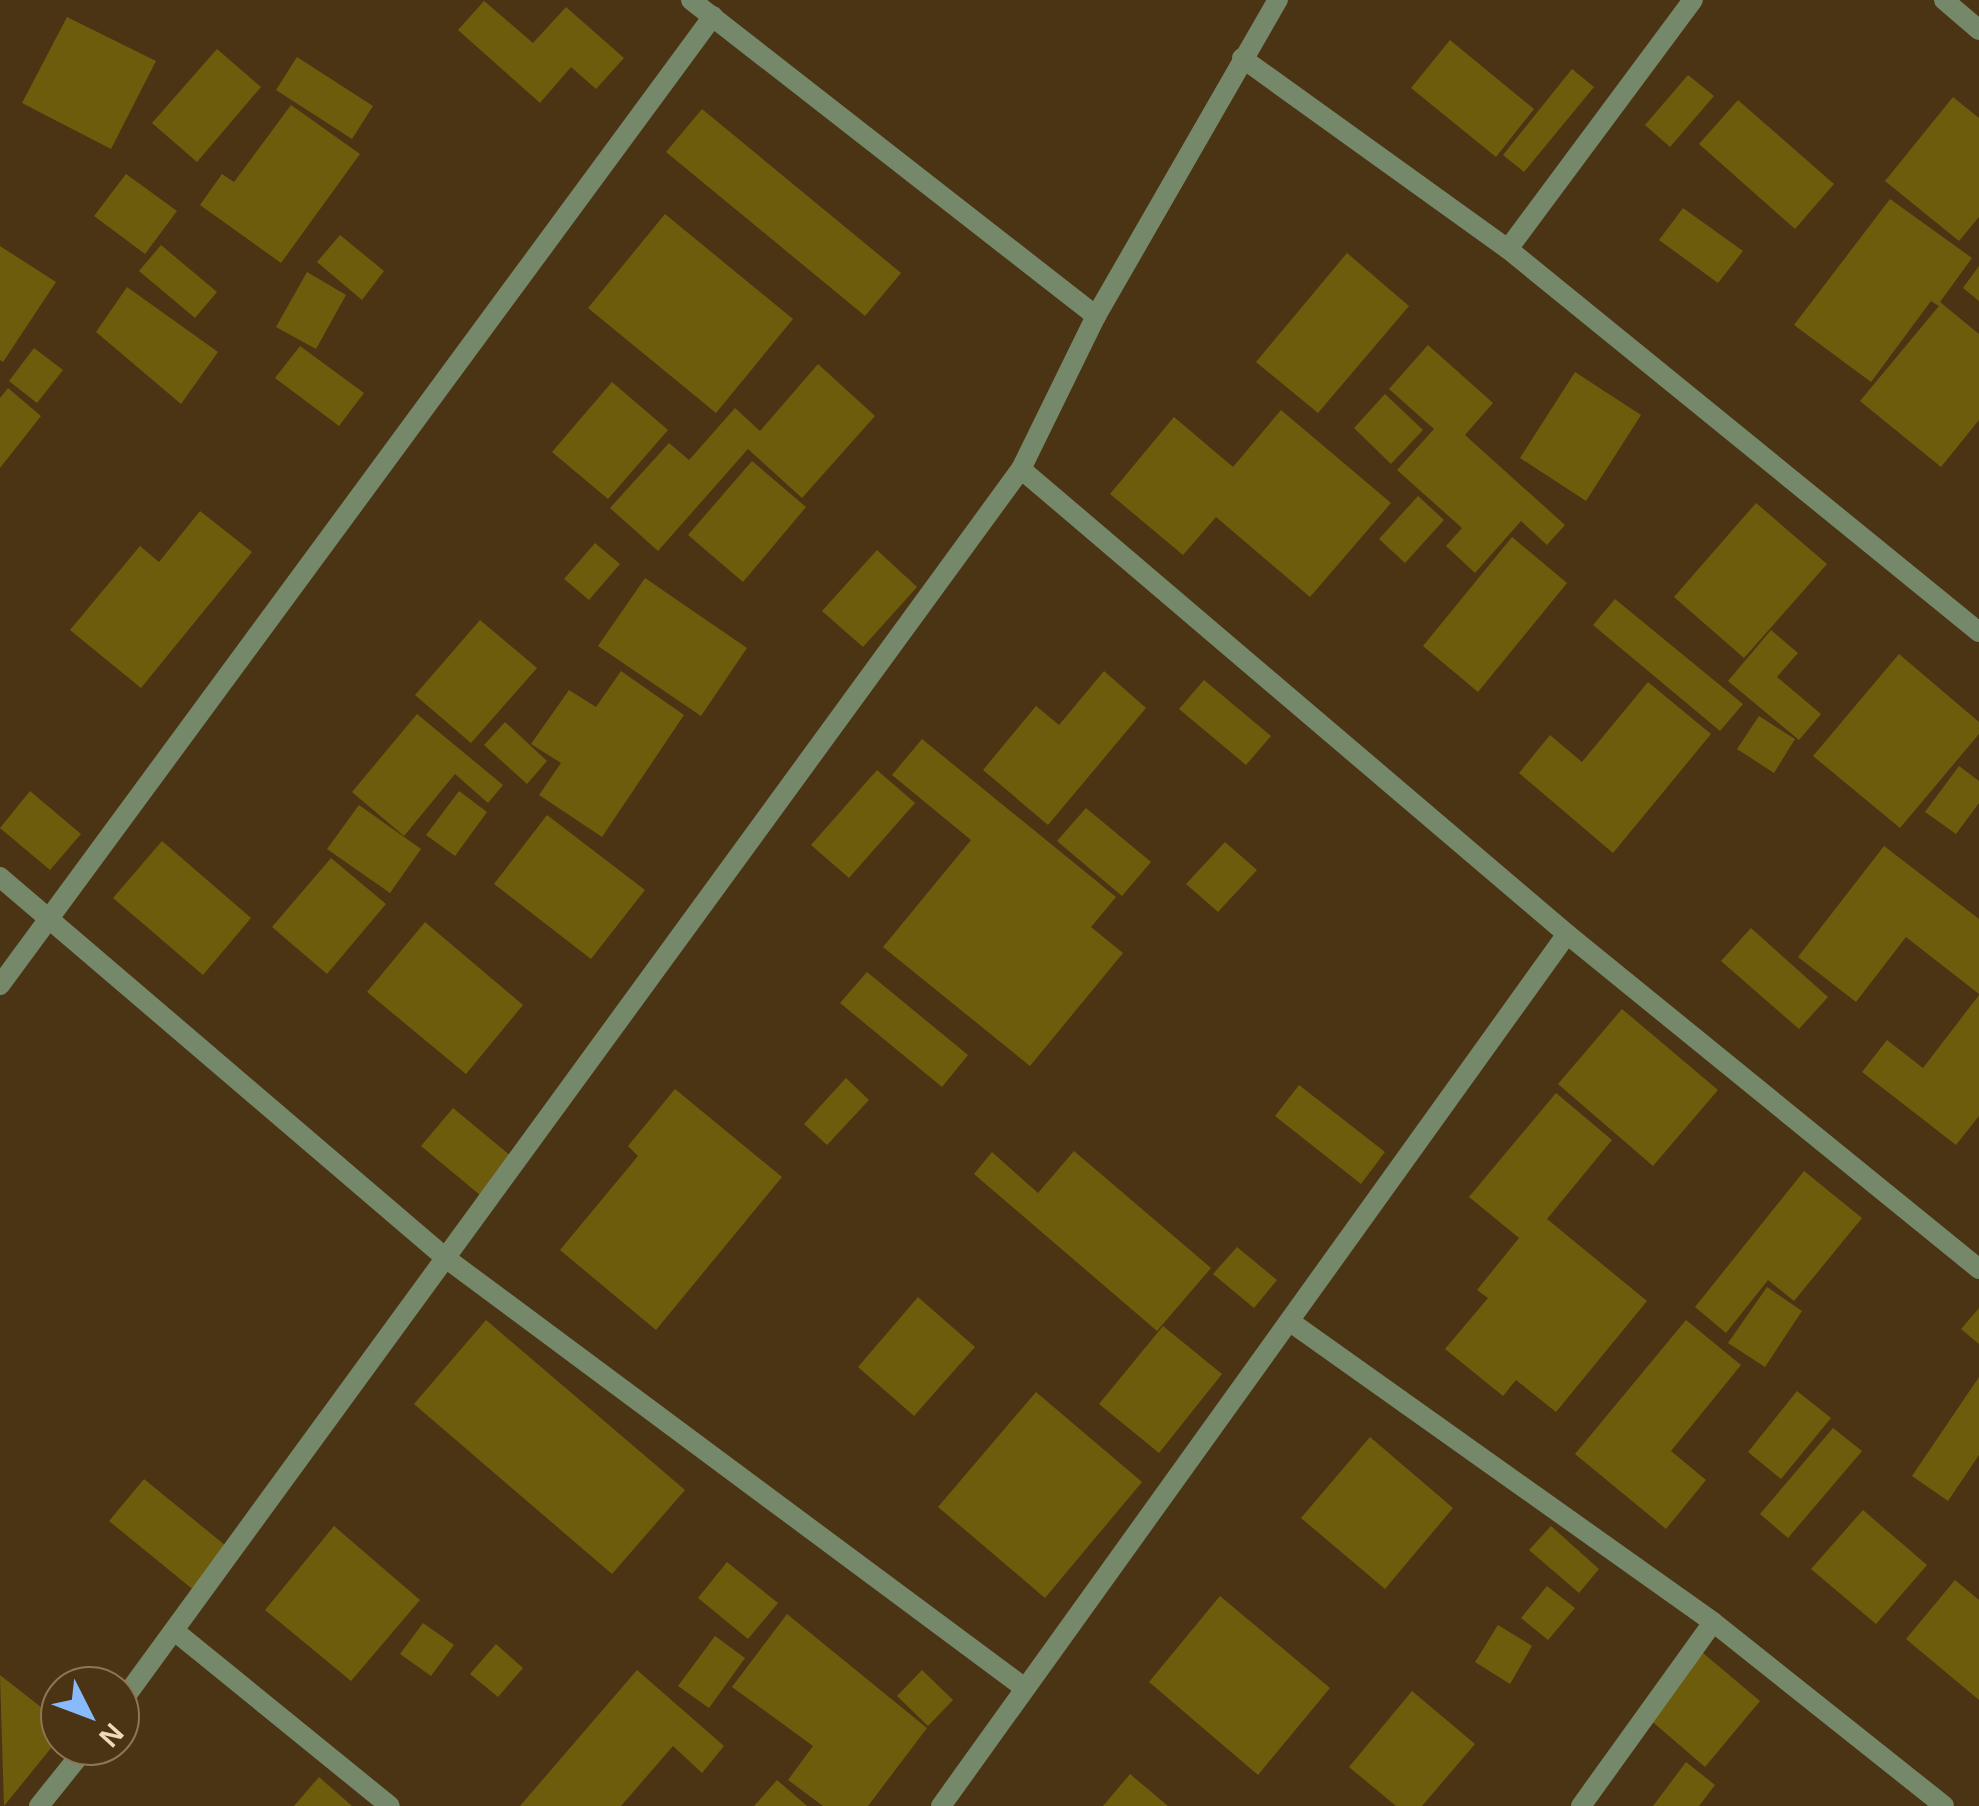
<!DOCTYPE html>
<style>
body{margin:0}
#map{position:relative;width:1979px;height:1806px;overflow:hidden;background:#4a3413;font-family:Arial,sans-serif}
div>[style]{position:absolute}
[style*='--x']{left:calc(var(--x)*1px);top:calc(var(--y)*1px);width:calc(var(--w)*1px);rotate:calc(var(--a)*1deg)}
.building>*{inset:0;background:#6e5c0d}
.street>*{height:20px;margin:-10px;padding:0 10px;transform-origin:10px;border-radius:10px;background:#75896a}
span{translate:-50% -50%;white-space:nowrap;text-align:center;line-height:1.15;-webkit-text-stroke:8px #4a3413;paint-order:stroke}
.north{position:absolute;left:40px;top:1666px;width:100px;height:100px;box-sizing:border-box;background:#4a3413;border:2px solid #8c7656;border-radius:50%;rotate:132deg;font-size:28px;font-weight:700;line-height:40px;text-align:center;color:#f0d9bb}
.north::after{content:'';display:block;margin:auto;width:35px;height:45px;background:#88bafc;clip-path:polygon(50% 0,100% 100%,50% 72%,0 100%)}
</style>
<div id="map">
<div class="building">
<i style="clip-path:polygon(484px 1px,533px 43px,566px 7px,624px 58px,596px 89px,571px 67px,540px 103px,458px 30px)"></i>
<i style="clip-path:polygon(67px 17px,156px 61px,111px 149px,22px 103px)"></i>
<i style="clip-path:polygon(1450px 40px,1534px 109px,1496px 157px,1411px 88px)"></i>
<i style="clip-path:polygon(217px 49px,261px 87px,197px 162px,152px 123px)"></i>
<i style="clip-path:polygon(297px 57px,373px 106px,352px 139px,276px 90px)"></i>
<i style="clip-path:polygon(1572px 69px,1594px 87px,1524px 172px,1503px 155px)"></i>
<i style="clip-path:polygon(1688px 75px,1714px 96px,1670px 147px,1645px 125px)"></i>
<i style="clip-path:polygon(1953px 97px,1979px 118px,1979px 217px,1959px 241px,1885px 181px)"></i>
<i style="clip-path:polygon(1738px 100px,1834px 184px,1795px 229px,1699px 144px)"></i>
<i style="clip-path:polygon(291px 105px,360px 154px,281px 263px,200px 205px,222px 174px,234px 182px)"></i>
<i style="clip-path:polygon(702px 109px,901px 273px,865px 316px,666px 152px)"></i>
<i style="clip-path:polygon(126px 174px,177px 211px,145px 254px,94px 216px)"></i>
<i style="clip-path:polygon(1890px 199px,1972px 258px,1940px 302px,1979px 334px,1979px 420px,1941px 467px,1860px 401px,1939px 306px,1931px 301px,1871px 382px,1794px 325px)"></i>
<i style="clip-path:polygon(1683px 208px,1743px 251px,1718px 283px,1659px 240px)"></i>
<i style="clip-path:polygon(665px 214px,793px 319px,716px 413px,588px 308px)"></i>
<i style="clip-path:polygon(340px 235px,384px 271px,362px 300px,317px 262px)"></i>
<i style="clip-path:polygon(161px 245px,217px 292px,195px 318px,139px 271px)"></i>
<i style="clip-path:polygon(0 246px,56px 282px,3px 362px,0 360px)"></i>
<i style="clip-path:polygon(1347px 253px,1409px 306px,1318px 413px,1256px 362px)"></i>
<i style="clip-path:polygon(1979px 266px,1979px 301px,1963px 288px)"></i>
<i style="clip-path:polygon(307px 272px,346px 295px,316px 349px,276px 327px)"></i>
<i style="clip-path:polygon(127px 287px,218px 352px,181px 404px,96px 332px)"></i>
<i style="clip-path:polygon(1428px 345px,1493px 403px,1465px 435px,1565px 525px,1547px 545px,1521px 521px,1475px 573px,1446px 546px,1462px 528px,1397px 470px,1434px 429px,1389px 389px)"></i>
<i style="clip-path:polygon(300px 346px,364px 393px,339px 426px,275px 378px)"></i>
<i style="clip-path:polygon(34px 348px,63px 370px,37px 403px,9px 381px)"></i>
<i style="clip-path:polygon(818px 364px,875px 416px,802px 498px,748px 449px,658px 551px,610px 508px,669px 443px,689px 460px,735px 408px,760px 431px)"></i>
<i style="clip-path:polygon(1575px 372px,1641px 415px,1586px 501px,1520px 458px)"></i>
<i style="clip-path:polygon(612px 382px,668px 430px,608px 499px,552px 452px)"></i>
<i style="clip-path:polygon(8px 388px,41px 416px,0 468px,0 398px)"></i>
<i style="clip-path:polygon(1385px 394px,1423px 430px,1391px 464px,1354px 428px)"></i>
<i style="clip-path:polygon(1281px 410px,1391px 503px,1310px 597px,1216px 517px,1183px 555px,1110px 494px,1174px 417px,1233px 467px)"></i>
<i style="clip-path:polygon(752px 461px,806px 507px,743px 582px,688px 535px)"></i>
<i style="clip-path:polygon(1418px 496px,1444px 520px,1405px 563px,1379px 539px)"></i>
<i style="clip-path:polygon(1756px 503px,1827px 564px,1744px 658px,1674px 597px)"></i>
<i style="clip-path:polygon(200px 511px,252px 552px,141px 688px,70px 630px,140px 546px,159px 562px)"></i>
<i style="clip-path:polygon(1512px 537px,1567px 583px,1478px 692px,1423px 646px)"></i>
<i style="clip-path:polygon(595px 543px,620px 564px,589px 600px,564px 579px)"></i>
<i style="clip-path:polygon(877px 550px,917px 587px,863px 647px,822px 611px)"></i>
<i style="clip-path:polygon(645px 578px,747px 648px,701px 716px,598px 646px)"></i>
<i style="clip-path:polygon(1615px 599px,1743px 704px,1720px 731px,1593px 625px)"></i>
<i style="clip-path:polygon(480px 620px,537px 668px,471px 743px,415px 695px)"></i>
<i style="clip-path:polygon(1771px 630px,1798px 653px,1777px 677px,1821px 714px,1799px 740px,1728px 681px)"></i>
<i style="clip-path:polygon(1899px 654px,1979px 722px,1979px 734px,1900px 828px,1813px 756px)"></i>
<i style="clip-path:polygon(621px 671px,684px 715px,602px 837px,539px 795px,561px 763px,531px 744px,569px 690px,596px 707px)"></i>
<i style="clip-path:polygon(1104px 671px,1146px 708px,1048px 825px,983px 770px,1036px 706px,1059px 725px)"></i>
<i style="clip-path:polygon(1204px 680px,1271px 736px,1246px 765px,1179px 709px)"></i>
<i style="clip-path:polygon(1648px 682px,1711px 734px,1613px 853px,1519px 773px,1550px 735px,1582px 762px)"></i>
<i style="clip-path:polygon(417px 714px,503px 785px,488px 803px,455px 774px,404px 836px,352px 792px)"></i>
<i style="clip-path:polygon(1759px 716px,1795px 739px,1774px 773px,1737px 749px)"></i>
<i style="clip-path:polygon(505px 722px,547px 761px,527px 784px,484px 745px)"></i>
<i style="clip-path:polygon(922px 739px,1116px 897px,1091px 927px,1123px 953px,1030px 1066px,883px 947px,971px 840px,892px 775px)"></i>
<i style="clip-path:polygon(1959px 766px,1979px 781px,1979px 803px,1956px 834px,1925px 812px)"></i>
<i style="clip-path:polygon(877px 770px,915px 803px,849px 878px,811px 845px)"></i>
<i style="clip-path:polygon(30px 791px,81px 834px,50px 870px,0 828px)"></i>
<i style="clip-path:polygon(459px 791px,487px 812px,455px 856px,426px 835px)"></i>
<i style="clip-path:polygon(359px 805px,421px 849px,390px 893px,327px 849px)"></i>
<i style="clip-path:polygon(1086px 808px,1151px 862px,1122px 896px,1057px 841px)"></i>
<i style="clip-path:polygon(547px 815px,645px 890px,591px 959px,494px 884px)"></i>
<i style="clip-path:polygon(162px 841px,251px 918px,203px 975px,113px 898px)"></i>
<i style="clip-path:polygon(1225px 842px,1257px 870px,1218px 912px,1186px 884px)"></i>
<i style="clip-path:polygon(1884px 846px,1979px 919px,1979px 994px,1906px 937px,1856px 1002px,1798px 957px)"></i>
<i style="clip-path:polygon(331px 858px,386px 904px,327px 974px,272px 927px)"></i>
<i style="clip-path:polygon(425px 922px,523px 1005px,466px 1074px,367px 992px)"></i>
<i style="clip-path:polygon(1751px 928px,1828px 997px,1799px 1029px,1721px 961px)"></i>
<i style="clip-path:polygon(867px 972px,968px 1055px,942px 1087px,840px 1003px)"></i>
<i style="clip-path:polygon(1979px 995px,1979px 1116px,1956px 1145px,1862px 1072px,1887px 1040px,1923px 1068px)"></i>
<i style="clip-path:polygon(1622px 1009px,1718px 1090px,1653px 1166px,1558px 1084px)"></i>
<i style="clip-path:polygon(846px 1078px,869px 1100px,827px 1145px,804px 1124px)"></i>
<i style="clip-path:polygon(1299px 1085px,1385px 1152px,1361px 1184px,1275px 1116px)"></i>
<i style="clip-path:polygon(675px 1089px,782px 1177px,656px 1330px,560px 1250px,638px 1156px,628px 1146px)"></i>
<i style="clip-path:polygon(1556px 1093px,1612px 1140px,1547px 1219px,1647px 1301px,1556px 1412px,1516px 1380px,1503px 1396px,1445px 1349px,1488px 1298px,1477px 1290px,1519px 1238px,1469px 1197px)"></i>
<i style="clip-path:polygon(453px 1108px,518px 1162px,486px 1200px,421px 1146px)"></i>
<i style="clip-path:polygon(1074px 1151px,1211px 1268px,1157px 1331px,974px 1174px,992px 1152px,1038px 1193px)"></i>
<i style="clip-path:polygon(1804px 1171px,1862px 1218px,1794px 1301px,1768px 1280px,1726px 1333px,1695px 1307px)"></i>
<i style="clip-path:polygon(1237px 1247px,1277px 1280px,1254px 1308px,1213px 1274px)"></i>
<i style="clip-path:polygon(1767px 1287px,1802px 1311px,1765px 1367px,1728px 1343px)"></i>
<i style="clip-path:polygon(918px 1297px,975px 1347px,914px 1416px,858px 1367px)"></i>
<i style="clip-path:polygon(1979px 1308px,1979px 1344px,1961px 1329px)"></i>
<i style="clip-path:polygon(486px 1320px,685px 1490px,612px 1574px,414px 1404px)"></i>
<i style="clip-path:polygon(1686px 1320px,1741px 1365px,1671px 1451px,1706px 1480px,1666px 1529px,1575px 1454px)"></i>
<i style="clip-path:polygon(1163px 1326px,1222px 1374px,1159px 1453px,1099px 1404px)"></i>
<i style="clip-path:polygon(1979px 1377px,1979px 1455px,1948px 1501px,1912px 1476px)"></i>
<i style="clip-path:polygon(1797px 1391px,1831px 1418px,1781px 1479px,1748px 1452px)"></i>
<i style="clip-path:polygon(1036px 1392px,1142px 1482px,1045px 1598px,938px 1507px)"></i>
<i style="clip-path:polygon(1833px 1428px,1862px 1451px,1788px 1538px,1760px 1514px)"></i>
<i style="clip-path:polygon(1370px 1437px,1453px 1508px,1385px 1589px,1301px 1518px)"></i>
<i style="clip-path:polygon(144px 1479px,231px 1550px,196px 1592px,109px 1521px)"></i>
<i style="clip-path:polygon(1863px 1510px,1927px 1565px,1876px 1624px,1811px 1569px)"></i>
<i style="clip-path:polygon(334px 1526px,420px 1600px,351px 1681px,265px 1610px)"></i>
<i style="clip-path:polygon(1551px 1526px,1599px 1569px,1579px 1593px,1529px 1550px)"></i>
<i style="clip-path:polygon(727px 1562px,778px 1603px,748px 1639px,698px 1598px)"></i>
<i style="clip-path:polygon(1955px 1580px,1979px 1600px,1979px 1700px,1906px 1639px)"></i>
<i style="clip-path:polygon(1547px 1586px,1575px 1608px,1548px 1640px,1521px 1618px)"></i>
<i style="clip-path:polygon(1220px 1596px,1330px 1688px,1258px 1775px,1149px 1682px)"></i>
<i style="clip-path:polygon(787px 1614px,927px 1728px,868px 1806px,823px 1806px,788px 1780px,813px 1746px,732px 1687px)"></i>
<i style="clip-path:polygon(423px 1623px,454px 1645px,431px 1676px,400px 1654px)"></i>
<i style="clip-path:polygon(1498px 1625px,1532px 1646px,1510px 1684px,1475px 1662px)"></i>
<i style="clip-path:polygon(715px 1636px,745px 1658px,709px 1708px,678px 1686px)"></i>
<i style="clip-path:polygon(496px 1644px,523px 1668px,498px 1697px,470px 1674px)"></i>
<i style="clip-path:polygon(1703px 1653px,1760px 1701px,1705px 1767px,1648px 1718px)"></i>
<i style="clip-path:polygon(637px 1670px,724px 1746px,702px 1773px,673px 1746px,621px 1806px,520px 1806px)"></i>
<i style="clip-path:polygon(922px 1670px,953px 1700px,928px 1726px,897px 1696px)"></i>
<i style="clip-path:polygon(0 1675px,60px 1722px,60px 1737px,4px 1806px)"></i>
<i style="clip-path:polygon(1412px 1691px,1475px 1744px,1422px 1806px,1396px 1806px,1349px 1767px)"></i>
<i style="clip-path:polygon(1686px 1762px,1715px 1785px,1699px 1806px,1653px 1806px)"></i>
<i style="clip-path:polygon(1130px 1774px,1168px 1806px,1103px 1806px)"></i>
<i style="clip-path:polygon(319px 1777px,352px 1806px,294px 1806px)"></i>
<i style="clip-path:polygon(777px 1780px,807px 1806px,754px 1806px)"></i>
</div>
<div class="street">
<i style="--x:691;--y:0;--w:514;--a:37.96"></i>
<i style="--x:1944;--y:0;--w:46;--a:40.6"></i>
<i style="--x:1242;--y:58;--w:327;--a:35.7"></i>
<i style="--x:1508;--y:249;--w:607;--a:39.12"></i>
<i style="--x:1508;--y:249;--w:310;--a:-53.4"></i>
<i style="--x:1021;--y:469;--w:717;--a:40.42"></i>
<i style="--x:1567;--y:934;--w:531;--a:39.11"></i>
<i style="--x:0;--y:877;--w:588;--a:40.52"></i>
<i style="--x:447;--y:1259;--w:716;--a:36.6"></i>
<i style="--x:0;--y:985;--w:1203;--a:-53.65"></i>
<i style="--x:1292;--y:1323;--w:516;--a:35.38"></i>
<i style="--x:1713;--y:1622;--w:295;--a:38.5"></i>
<i style="--x:177;--y:1633;--w:274;--a:39.1"></i>
<i style="--x:120;--y:1704;--w:1529;--a:-53.89"></i>
<i style="--x:1021;--y:469;--w:170;--a:-63.9"></i>
<i style="--x:1096;--y:316;--w:365;--a:-60.1"></i>
<i style="--x:39;--y:1806;--w:77;--a:-51.3"></i>
<i style="--x:941;--y:1806;--w:1073;--a:-54.33"></i>
<i style="--x:1581;--y:1806;--w:226;--a:-54.3"></i>
</div>
<div class="north">N</div>
</div>
